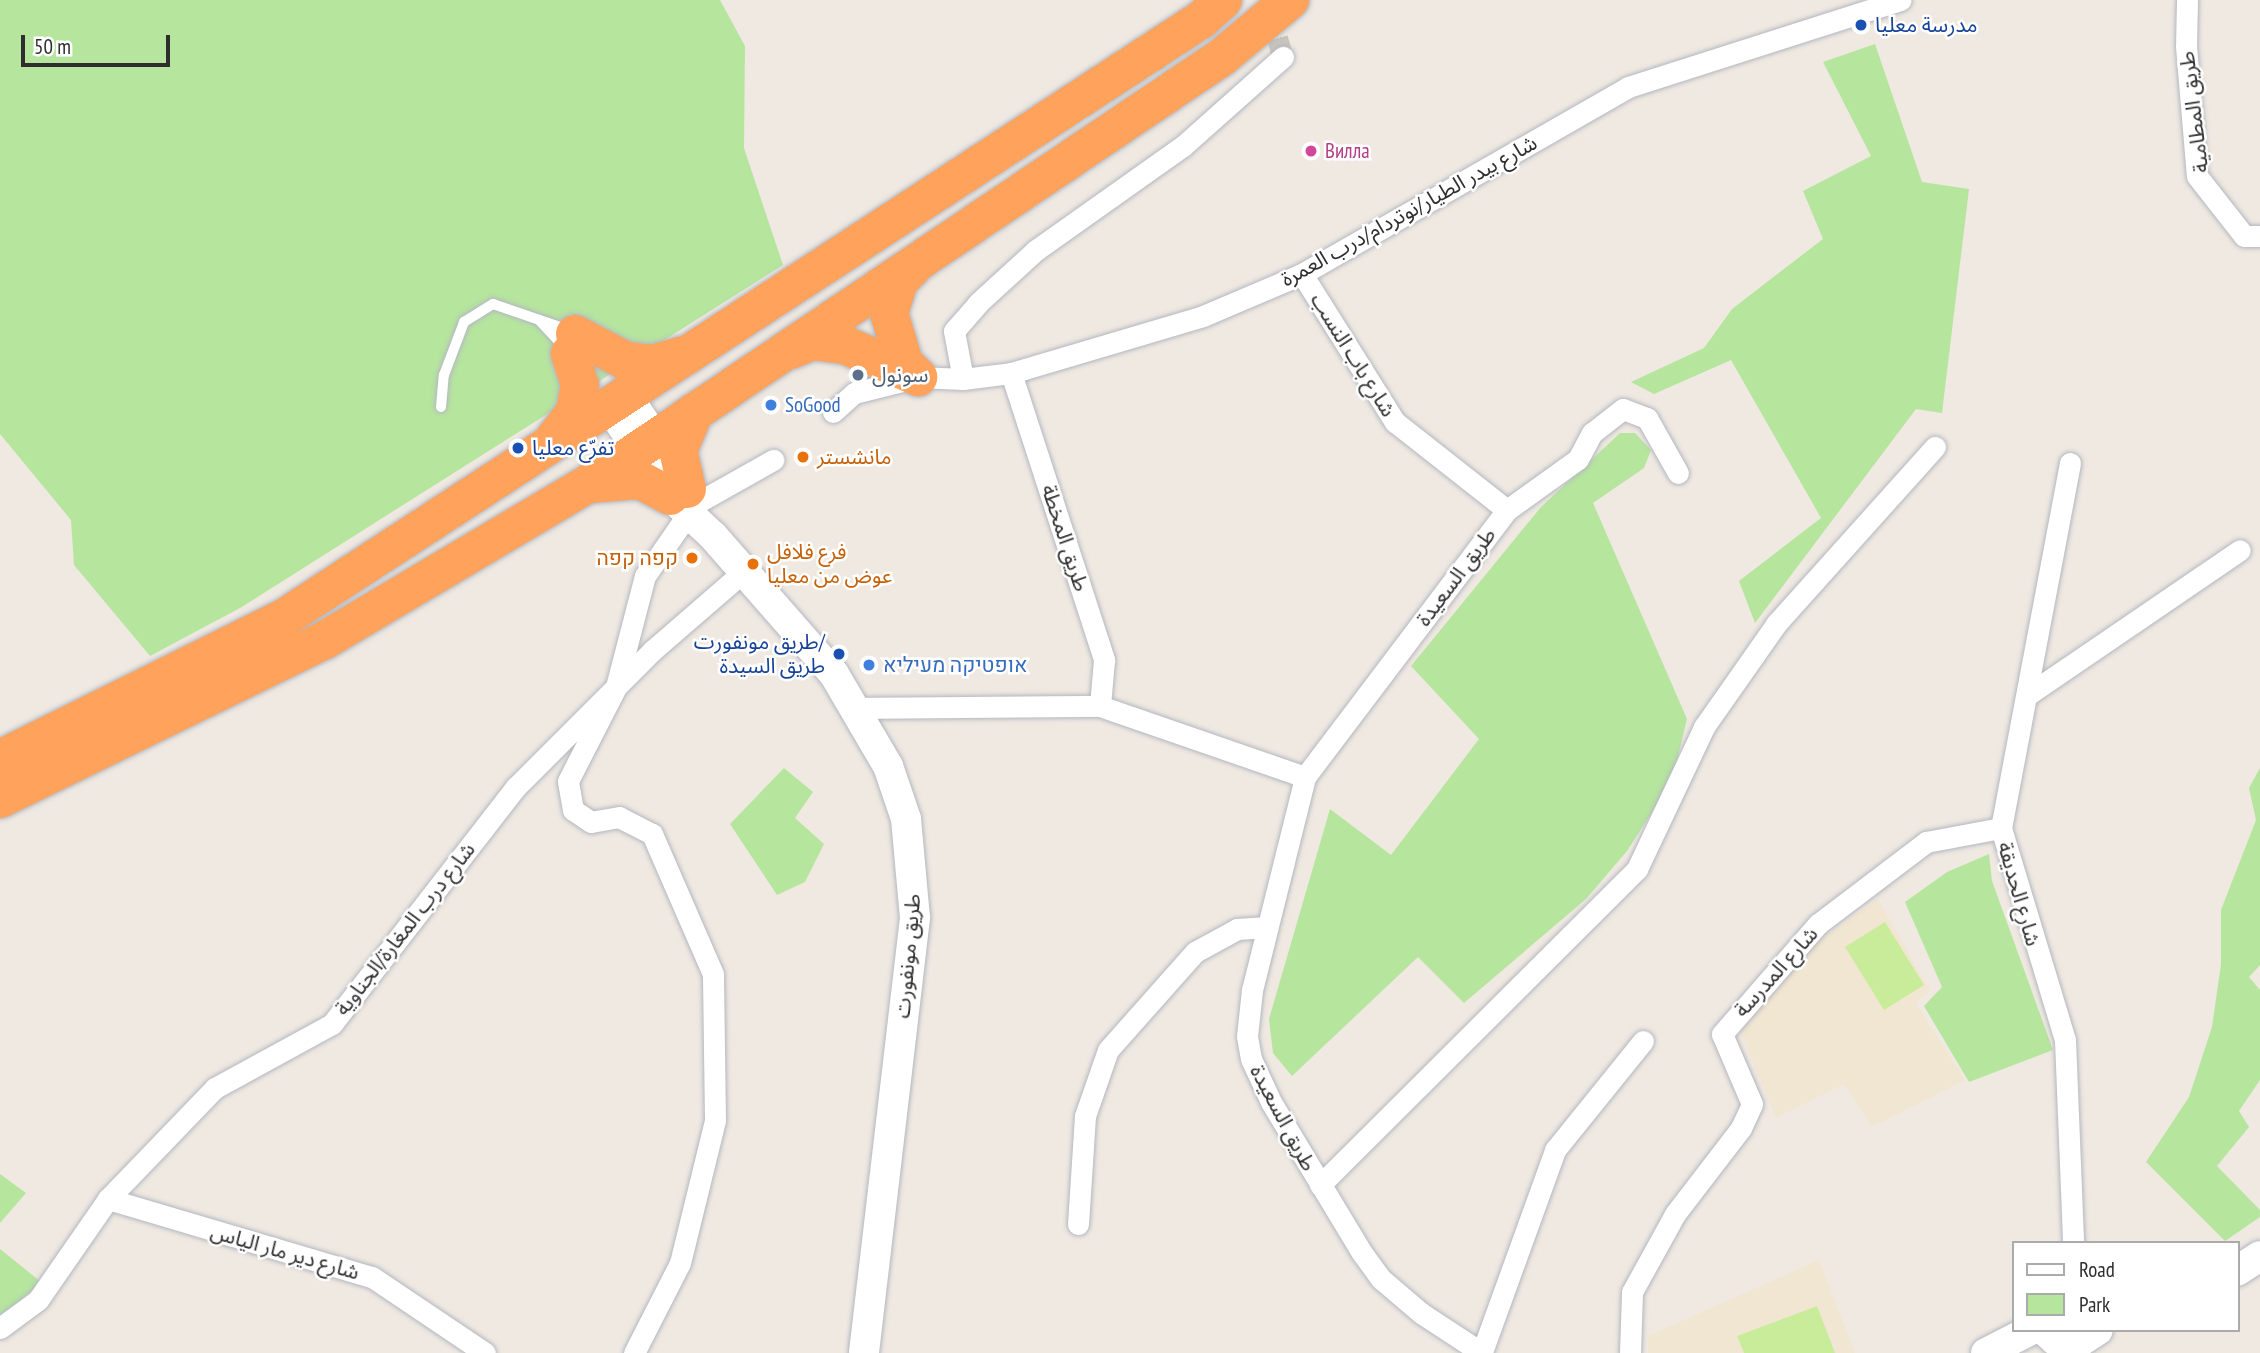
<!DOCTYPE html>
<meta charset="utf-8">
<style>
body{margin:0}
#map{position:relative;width:2260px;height:1353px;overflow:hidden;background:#efe9e1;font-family:"PT Sans Narrow","Noto Sans Arabic",Heebo,sans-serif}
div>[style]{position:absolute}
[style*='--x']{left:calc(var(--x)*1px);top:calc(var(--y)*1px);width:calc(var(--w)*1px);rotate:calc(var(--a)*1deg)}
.education>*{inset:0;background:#f0e6d1}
.green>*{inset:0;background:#b6e59e}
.pitch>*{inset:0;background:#c9ec9a}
.street-tunnel>*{height:21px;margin-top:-10.5px;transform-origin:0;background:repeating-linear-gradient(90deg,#c8c4bd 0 21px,transparent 0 31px)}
.roads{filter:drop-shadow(0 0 2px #b4b7c1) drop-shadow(0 0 2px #b4b7c1)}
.lane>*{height:10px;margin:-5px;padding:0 5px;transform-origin:5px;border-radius:5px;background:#fff}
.street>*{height:21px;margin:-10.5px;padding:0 10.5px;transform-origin:10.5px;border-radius:10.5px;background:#fff}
.secondary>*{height:30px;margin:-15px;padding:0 15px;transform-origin:15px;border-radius:15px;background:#fff}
.highway>*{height:38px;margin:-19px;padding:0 19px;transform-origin:19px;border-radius:19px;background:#ffa35c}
.dots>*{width:19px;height:19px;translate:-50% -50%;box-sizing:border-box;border:4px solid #fff;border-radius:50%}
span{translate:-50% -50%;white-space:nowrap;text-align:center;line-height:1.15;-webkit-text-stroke:5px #fff;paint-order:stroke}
.transit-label{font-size:21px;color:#164399}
.left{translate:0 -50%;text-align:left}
.right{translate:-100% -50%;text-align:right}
.street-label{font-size:21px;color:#2e2e2e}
.hotel-label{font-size:21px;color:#b23c85}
.service-label{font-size:21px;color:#4e5e75}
.shop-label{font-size:21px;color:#366cbe}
.food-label{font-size:21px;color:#c56008}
.legend{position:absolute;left:2012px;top:1241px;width:228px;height:91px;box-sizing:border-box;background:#fff;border:2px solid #ababab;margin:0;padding:9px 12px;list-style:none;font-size:21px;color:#2e2e2e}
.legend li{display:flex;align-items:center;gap:14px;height:35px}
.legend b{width:35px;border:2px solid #ababab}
.scale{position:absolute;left:21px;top:35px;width:149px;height:32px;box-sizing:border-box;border:4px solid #2e2e2e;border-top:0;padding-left:9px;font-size:21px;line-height:24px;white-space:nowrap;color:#2e2e2e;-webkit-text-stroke:5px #fff;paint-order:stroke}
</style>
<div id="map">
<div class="education">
<i style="clip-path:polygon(1878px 899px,1930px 991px,1915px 1002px,1965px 1080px,1872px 1127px,1844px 1084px,1776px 1118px,1738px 1024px,1815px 944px)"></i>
<i style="clip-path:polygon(1819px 1260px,1855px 1353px,1648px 1353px,1648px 1336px)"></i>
</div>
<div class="green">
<i style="clip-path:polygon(0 0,720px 0,745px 46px,744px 148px,783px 265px,240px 608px,150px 656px,74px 565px,71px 520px,0 434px)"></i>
<i style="clip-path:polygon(1875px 44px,1922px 182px,1969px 189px,1942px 413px,1916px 409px,1755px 623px,1739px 581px,1821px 518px,1731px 360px,1654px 394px,1631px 382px,1704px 348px,1732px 309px,1823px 239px,1803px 191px,1871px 156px,1823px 62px)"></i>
<i style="clip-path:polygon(1620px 433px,1635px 433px,1651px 450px,1644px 468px,1593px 503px,1687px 719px,1672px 781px,1627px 851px,1586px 899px,1464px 1003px,1418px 957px,1292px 1076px,1273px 1053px,1269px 1019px,1330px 809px,1391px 855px,1479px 739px,1411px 666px,1541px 507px)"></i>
<i style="clip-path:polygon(784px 768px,813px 792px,795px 818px,824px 844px,805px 882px,777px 895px,730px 824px)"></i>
<i style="clip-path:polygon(2260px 768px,2260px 965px,2249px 977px,2260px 990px,2260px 1080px,2239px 1111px,2249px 1127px,2217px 1166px,2260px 1210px,2260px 1217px,2225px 1241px,2146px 1162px,2189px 1097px,2212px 1027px,2221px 964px,2221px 910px,2256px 820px,2249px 788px)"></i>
<i style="clip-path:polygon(1989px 854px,1992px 881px,2053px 1050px,1969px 1082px,1924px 1006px,1942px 987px,1905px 902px,1947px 872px)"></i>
<i style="clip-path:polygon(0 1174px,26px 1193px,0 1223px)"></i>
<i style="clip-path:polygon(0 1249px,41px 1282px,0 1319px)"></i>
</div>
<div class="pitch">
<i style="clip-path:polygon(1885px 922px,1924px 985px,1884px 1010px,1845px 947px)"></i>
<i style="clip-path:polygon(1817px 1306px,1835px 1353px,1744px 1353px,1737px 1336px)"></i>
</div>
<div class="street-tunnel">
<i style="--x:1269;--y:8;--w:51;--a:74.1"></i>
</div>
<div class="roads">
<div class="lane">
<i style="--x:539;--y:320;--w:40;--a:47"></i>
<i style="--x:441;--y:407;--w:32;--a:-85"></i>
<i style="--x:444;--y:375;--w:57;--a:-69.3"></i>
<i style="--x:464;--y:322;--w:34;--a:-32"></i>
<i style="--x:493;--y:304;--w:80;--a:18.9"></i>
</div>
<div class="street">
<i style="--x:2187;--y:0;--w:46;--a:91.2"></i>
<i style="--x:2186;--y:46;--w:130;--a:85.2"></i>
<i style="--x:2197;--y:176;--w:76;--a:51.9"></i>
<i style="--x:2244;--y:236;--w:16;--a:0"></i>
<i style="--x:1302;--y:274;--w:175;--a:57.9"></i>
<i style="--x:1395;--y:422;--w:142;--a:38.2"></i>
<i style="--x:1011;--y:373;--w:302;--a:72"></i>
<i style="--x:1104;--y:660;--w:46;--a:95"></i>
<i style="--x:963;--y:379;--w:49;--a:-100.6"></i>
<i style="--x:954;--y:331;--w:37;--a:-49"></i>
<i style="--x:978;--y:303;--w:79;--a:-42.4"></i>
<i style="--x:1036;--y:250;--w:180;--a:-35.3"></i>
<i style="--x:1183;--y:146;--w:134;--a:-41.7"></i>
<i style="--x:833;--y:412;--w:28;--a:-42"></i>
<i style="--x:854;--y:393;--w:66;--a:-14"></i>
<i style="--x:918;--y:377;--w:45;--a:2.5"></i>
<i style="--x:963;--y:379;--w:48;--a:-7.1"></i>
<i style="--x:1011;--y:373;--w:200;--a:-16.5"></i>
<i style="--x:1203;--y:316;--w:108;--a:-23"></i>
<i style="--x:1302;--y:274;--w:376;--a:-29.8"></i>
<i style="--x:1628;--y:87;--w:286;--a:-17.7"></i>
<i style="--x:2070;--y:463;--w:371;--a:100.7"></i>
<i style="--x:2001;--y:828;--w:221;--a:73.2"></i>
<i style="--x:2065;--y:1040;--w:203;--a:87.7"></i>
<i style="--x:695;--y:504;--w:90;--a:-29.4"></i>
<i style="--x:2029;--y:694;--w:255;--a:-34.3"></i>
<i style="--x:857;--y:708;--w:243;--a:-0.5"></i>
<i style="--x:1100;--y:706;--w:217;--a:19.1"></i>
<i style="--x:1320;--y:1185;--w:448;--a:-44.9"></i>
<i style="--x:1637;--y:869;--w:157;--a:-64.7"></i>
<i style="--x:1704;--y:727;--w:126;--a:-55"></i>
<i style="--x:1776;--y:624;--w:238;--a:-48.1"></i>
<i style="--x:108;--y:1199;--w:275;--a:16.5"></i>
<i style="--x:372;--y:1277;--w:136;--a:33.9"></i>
<i style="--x:1078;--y:1224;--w:108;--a:-86.3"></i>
<i style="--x:1085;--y:1116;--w:70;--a:-70.8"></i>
<i style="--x:1108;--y:1050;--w:131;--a:-48.4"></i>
<i style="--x:1195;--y:952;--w:48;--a:-28.7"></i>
<i style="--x:1237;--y:929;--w:30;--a:-4"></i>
<i style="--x:0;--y:1328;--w:47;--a:-36.4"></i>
<i style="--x:38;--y:1300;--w:123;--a:-55.3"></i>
<i style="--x:108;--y:1199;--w:154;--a:-46.1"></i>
<i style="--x:215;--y:1088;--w:133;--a:-28.7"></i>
<i style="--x:332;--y:1024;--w:300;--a:-52.2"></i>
<i style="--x:516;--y:787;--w:194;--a:-45"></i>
<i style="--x:653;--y:650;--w:119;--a:-40.9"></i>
<i style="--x:1482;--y:1352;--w:215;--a:-70.1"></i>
<i style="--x:1555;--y:1150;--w:140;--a:-51.1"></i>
<i style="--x:634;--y:1353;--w:101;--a:-62.9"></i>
<i style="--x:680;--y:1263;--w:147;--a:-76.2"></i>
<i style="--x:715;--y:1120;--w:146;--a:-90.8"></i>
<i style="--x:713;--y:974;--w:153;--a:-113.5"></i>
<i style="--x:652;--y:834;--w:37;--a:-153"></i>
<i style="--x:619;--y:817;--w:28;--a:170"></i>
<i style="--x:591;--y:822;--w:22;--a:-146"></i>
<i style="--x:573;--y:810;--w:29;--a:-100"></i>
<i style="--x:568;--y:781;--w:106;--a:-62.9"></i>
<i style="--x:616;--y:687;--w:115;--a:-75.4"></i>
<i style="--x:645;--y:576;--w:75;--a:-55.3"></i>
<i style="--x:1482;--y:1353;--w:73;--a:-146.7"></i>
<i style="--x:1421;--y:1313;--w:52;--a:-139.6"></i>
<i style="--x:1381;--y:1279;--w:32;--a:-126"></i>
<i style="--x:1362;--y:1253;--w:176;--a:-121.1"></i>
<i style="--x:1271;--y:1102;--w:47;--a:-114.9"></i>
<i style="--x:1251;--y:1059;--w:23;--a:-100"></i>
<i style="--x:1247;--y:1036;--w:46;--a:-83.8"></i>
<i style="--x:1252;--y:990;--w:219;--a:-76"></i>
<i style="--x:1305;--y:777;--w:335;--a:-52.9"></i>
<i style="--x:1507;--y:510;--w:87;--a:-35.7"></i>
<i style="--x:1578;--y:459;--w:30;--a:-62"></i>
<i style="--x:1592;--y:433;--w:39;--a:-38"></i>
<i style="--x:1623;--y:409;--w:26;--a:21"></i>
<i style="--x:1647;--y:418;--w:63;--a:60.6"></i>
<i style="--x:1630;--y:1353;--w:61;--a:-88.1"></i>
<i style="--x:1632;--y:1292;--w:89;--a:-61.1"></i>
<i style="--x:1675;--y:1214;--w:108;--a:-52.5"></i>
<i style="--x:1741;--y:1128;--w:26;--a:-65"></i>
<i style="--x:1752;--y:1104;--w:76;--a:-113.2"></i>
<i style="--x:1722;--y:1034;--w:146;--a:-48.9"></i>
<i style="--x:1818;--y:924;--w:136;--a:-37.2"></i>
<i style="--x:1926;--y:842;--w:76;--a:-10.6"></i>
</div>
<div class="secondary">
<i style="--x:627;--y:396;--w:73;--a:56.1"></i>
<i style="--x:609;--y:407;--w:108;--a:55.6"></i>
<i style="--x:670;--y:496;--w:59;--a:42.9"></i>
<i style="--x:713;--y:536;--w:184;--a:48.8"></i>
<i style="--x:834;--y:674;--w:107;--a:59.6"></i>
<i style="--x:888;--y:766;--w:56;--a:71.2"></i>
<i style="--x:906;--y:819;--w:99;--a:84.8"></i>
<i style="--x:915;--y:918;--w:438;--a:96.7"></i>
<i style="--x:2237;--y:1271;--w:27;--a:-33"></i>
<i style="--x:2044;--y:1330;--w:15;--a:42"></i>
<i style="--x:2055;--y:1340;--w:21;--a:14"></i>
<i style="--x:2075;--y:1345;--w:27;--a:-33"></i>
<i style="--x:1986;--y:1353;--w:51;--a:-27.1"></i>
</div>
<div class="highway">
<i style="--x:912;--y:268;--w:18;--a:135"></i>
<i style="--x:899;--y:281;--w:34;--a:107"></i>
<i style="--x:889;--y:313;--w:52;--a:73.3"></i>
<i style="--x:904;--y:363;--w:20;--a:45"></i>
<i style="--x:575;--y:334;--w:58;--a:27.9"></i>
<i style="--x:626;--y:361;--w:27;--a:6"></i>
<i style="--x:653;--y:364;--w:28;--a:-17"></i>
<i style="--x:791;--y:350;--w:23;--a:-23"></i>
<i style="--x:812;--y:341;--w:33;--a:7"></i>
<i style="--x:845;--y:345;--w:80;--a:23.7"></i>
<i style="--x:554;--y:439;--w:34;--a:-52"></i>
<i style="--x:575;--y:412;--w:27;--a:-80"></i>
<i style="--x:580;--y:385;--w:33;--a:-108"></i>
<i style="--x:590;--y:484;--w:50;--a:-4.6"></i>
<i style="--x:640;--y:480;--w:34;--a:28"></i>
<i style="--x:687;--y:489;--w:39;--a:-103"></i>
<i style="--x:678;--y:451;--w:43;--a:-67"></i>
<i style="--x:0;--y:759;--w:317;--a:-26.4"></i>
<i style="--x:284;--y:618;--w:1096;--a:-33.12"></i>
<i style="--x:1202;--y:19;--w:28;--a:-42"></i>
<i style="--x:0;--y:799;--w:362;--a:-26.1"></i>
<i style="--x:325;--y:640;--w:306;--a:-30.7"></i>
<i style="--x:588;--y:484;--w:764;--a:-33.96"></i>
<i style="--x:1222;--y:57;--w:89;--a:-40"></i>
</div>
</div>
<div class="dots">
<i style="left:1861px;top:25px;background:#1a4fb4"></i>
<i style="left:1311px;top:151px;background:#d1479c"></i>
<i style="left:858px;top:375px;background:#5c6f8a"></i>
<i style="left:771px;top:405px;background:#3f7fe0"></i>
<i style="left:518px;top:448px;background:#1a4fb4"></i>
<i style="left:803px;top:457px;background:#e8710a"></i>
<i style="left:692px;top:558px;background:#e8710a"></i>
<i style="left:753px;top:564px;background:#e8710a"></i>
<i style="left:839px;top:654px;background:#1a4fb4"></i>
<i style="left:869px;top:665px;background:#3f7fe0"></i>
</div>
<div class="transit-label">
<span class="left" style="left:1875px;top:25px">مدرسة معليا</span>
<span class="left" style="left:532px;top:448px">تفرّع معليا</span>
<span class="right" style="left:825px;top:654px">طريق مونفورت/<br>طريق السيدة</span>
</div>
<div class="street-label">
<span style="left:2194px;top:112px;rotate:-97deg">طريق المطامية</span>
<span style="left:1409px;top:211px;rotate:-29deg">شارع بيدر الطيار/نوتردام/درب العمرة</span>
<span style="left:1353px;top:355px;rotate:58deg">شارع باب النسب</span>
<span style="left:1065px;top:538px;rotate:72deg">طريق المخطة</span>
<span style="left:1456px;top:577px;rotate:-53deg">طريق السعيدة</span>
<span style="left:2019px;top:894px;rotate:74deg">شارع الحديقة</span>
<span style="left:405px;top:929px;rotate:-52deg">شارع درب المغارة/الجناوية</span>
<span style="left:908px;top:956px;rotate:-85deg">طريق مونفورت</span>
<span style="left:1776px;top:972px;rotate:-48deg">شارع المدرسة</span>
<span style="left:1283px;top:1118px;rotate:62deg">طريق السعيدة</span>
<span style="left:285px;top:1252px;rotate:16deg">شارع دير مار الياس</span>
</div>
<div class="hotel-label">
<span class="left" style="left:1325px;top:151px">Вилла</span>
</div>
<div class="service-label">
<span class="left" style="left:872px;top:375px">سونول</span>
</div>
<div class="shop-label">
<span class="left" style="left:785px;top:405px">SoGood</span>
<span class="left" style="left:883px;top:665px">אופטיקה מעיליא</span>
</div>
<div class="food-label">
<span class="left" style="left:817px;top:457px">مانشستر</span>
<span class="left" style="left:767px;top:564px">فرع فلافل<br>عوض من معليا</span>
<span class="right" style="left:678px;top:558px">קפה קפה</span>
</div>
<ul class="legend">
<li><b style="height:9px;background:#fff"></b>Road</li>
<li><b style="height:19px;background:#b6e59e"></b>Park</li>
</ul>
<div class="scale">50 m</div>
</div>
